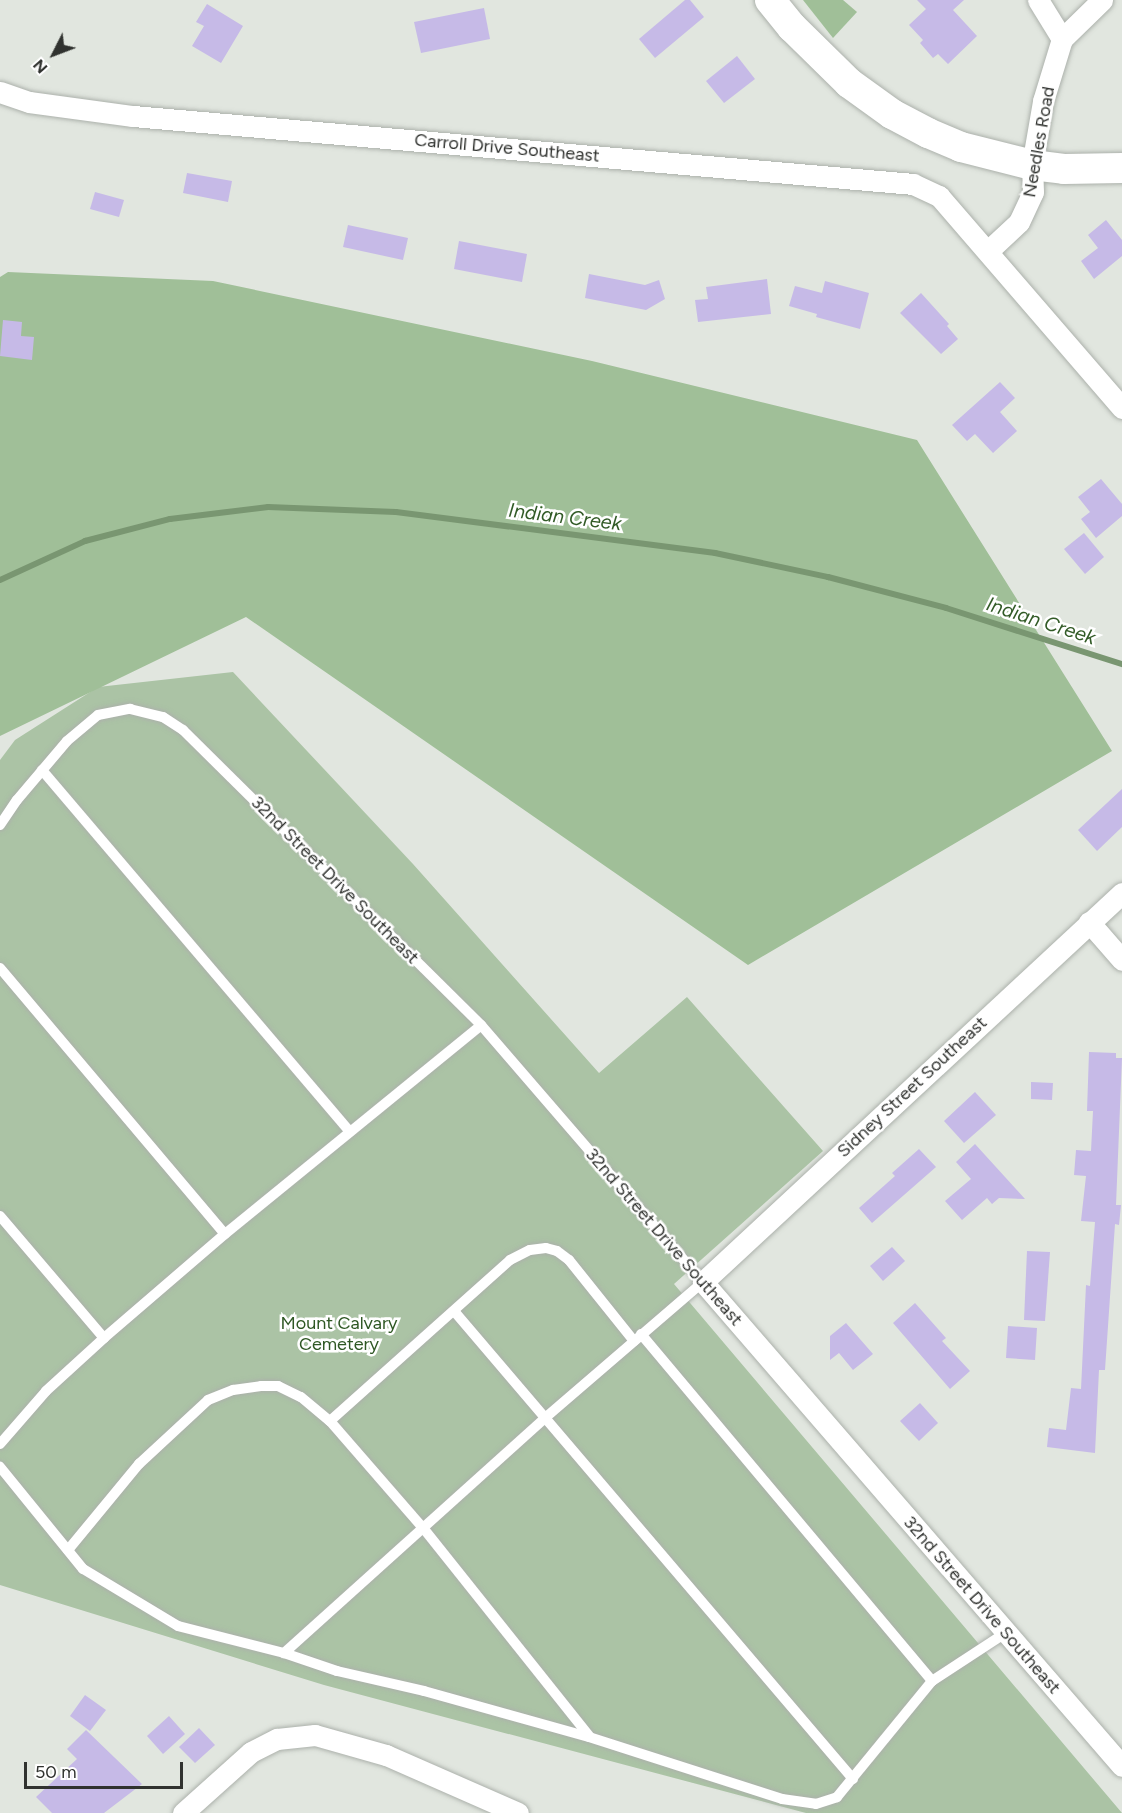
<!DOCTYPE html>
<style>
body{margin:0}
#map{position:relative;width:1122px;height:1813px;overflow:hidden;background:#e1e6df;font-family:Figtree,sans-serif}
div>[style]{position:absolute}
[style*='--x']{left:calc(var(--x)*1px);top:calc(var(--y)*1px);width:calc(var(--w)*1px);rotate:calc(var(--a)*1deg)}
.green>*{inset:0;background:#abc3a5}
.forest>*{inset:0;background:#a0bf98}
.stream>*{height:6px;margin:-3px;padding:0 3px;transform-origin:3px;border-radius:3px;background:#799671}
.building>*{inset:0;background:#c6bae7}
.roads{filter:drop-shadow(0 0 2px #acb1ab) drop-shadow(0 0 2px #acb1ab)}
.service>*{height:10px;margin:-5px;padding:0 5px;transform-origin:5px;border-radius:5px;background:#fff}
.minor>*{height:21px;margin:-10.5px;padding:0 10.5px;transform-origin:10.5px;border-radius:10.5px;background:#fff}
.secondary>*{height:30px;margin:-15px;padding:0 15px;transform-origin:15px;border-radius:15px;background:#fff}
span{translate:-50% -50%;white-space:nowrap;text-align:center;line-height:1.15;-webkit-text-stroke:5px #fff;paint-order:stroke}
.street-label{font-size:18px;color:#30322f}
.park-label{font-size:18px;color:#2e5723}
.water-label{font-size:20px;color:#325b27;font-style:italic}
.north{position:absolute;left:24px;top:24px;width:60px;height:60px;-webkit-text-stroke:4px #fff;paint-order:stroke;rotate:228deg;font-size:16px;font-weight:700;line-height:24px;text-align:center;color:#30322f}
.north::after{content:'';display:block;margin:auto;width:21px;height:27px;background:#30322f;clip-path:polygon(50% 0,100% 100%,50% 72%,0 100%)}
.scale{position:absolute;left:24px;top:1762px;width:159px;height:27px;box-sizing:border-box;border:3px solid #30322f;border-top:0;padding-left:8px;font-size:18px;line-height:21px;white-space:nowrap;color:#30322f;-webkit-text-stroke:4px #fff;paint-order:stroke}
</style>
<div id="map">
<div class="green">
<i style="clip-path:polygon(233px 672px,413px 864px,599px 1073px,687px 997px,823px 1151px,674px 1284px,1122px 1813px,806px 1813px,324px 1685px,0 1585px,0 760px,15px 740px,98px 687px)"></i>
</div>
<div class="forest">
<i style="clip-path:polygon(803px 0,843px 0,857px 12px,833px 38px)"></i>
<i style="clip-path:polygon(8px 272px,213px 281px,592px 361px,917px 440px,1112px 751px,748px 965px,246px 617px,0 736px,0 277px)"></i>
</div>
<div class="stream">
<i style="--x:0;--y:580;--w:94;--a:-24.6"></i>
<i style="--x:85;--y:541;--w:88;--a:-14.5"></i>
<i style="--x:170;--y:519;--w:99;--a:-7"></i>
<i style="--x:268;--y:507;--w:128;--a:2.2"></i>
<i style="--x:396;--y:512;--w:322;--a:7.3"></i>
<i style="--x:715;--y:553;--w:116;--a:12"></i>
<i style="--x:828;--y:577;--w:122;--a:14.7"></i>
<i style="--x:946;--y:608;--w:185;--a:17.7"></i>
</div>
<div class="building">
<i style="clip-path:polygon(685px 0,690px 0,704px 17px,655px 58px,639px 39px)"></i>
<i style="clip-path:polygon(917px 0,964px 0,953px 10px,977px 36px,948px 64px,938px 54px,933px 58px,920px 43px,923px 40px,909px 25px,926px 9px)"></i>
<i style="clip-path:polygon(207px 4px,243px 26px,221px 63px,192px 46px,204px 26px,196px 22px)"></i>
<i style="clip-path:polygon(484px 8px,490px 39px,421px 53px,414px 22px)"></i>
<i style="clip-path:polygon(737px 56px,755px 79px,724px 103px,706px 81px)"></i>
<i style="clip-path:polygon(187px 173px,232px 181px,228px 202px,183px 193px)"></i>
<i style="clip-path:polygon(95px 192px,124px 200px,119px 217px,90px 209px)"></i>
<i style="clip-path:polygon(1106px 220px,1122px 240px,1122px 256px,1094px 279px,1081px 261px,1098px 248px,1088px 235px)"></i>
<i style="clip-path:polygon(348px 225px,408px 238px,403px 260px,343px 247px)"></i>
<i style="clip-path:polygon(459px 241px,527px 254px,522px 282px,454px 269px)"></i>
<i style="clip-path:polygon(589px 274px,645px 285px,659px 280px,665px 299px,646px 310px,585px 298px)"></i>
<i style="clip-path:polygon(767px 279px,771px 314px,698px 322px,695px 300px,708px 299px,706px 287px)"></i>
<i style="clip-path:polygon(825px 281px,869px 293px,860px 329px,816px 317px,817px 314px,789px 306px,795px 286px,822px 293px)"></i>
<i style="clip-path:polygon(921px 293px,949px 324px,947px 326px,958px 339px,941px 354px,900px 313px)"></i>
<i style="clip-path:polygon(3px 320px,22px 322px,21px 336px,34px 337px,32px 360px,0 356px)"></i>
<i style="clip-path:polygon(1000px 382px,1015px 398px,1000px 412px,1017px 431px,993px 453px,975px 434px,967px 441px,952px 425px)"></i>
<i style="clip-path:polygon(1101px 479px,1122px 504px,1122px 516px,1096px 538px,1081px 519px,1090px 512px,1078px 497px)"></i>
<i style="clip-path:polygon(1084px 533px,1104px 557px,1085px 574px,1064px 549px)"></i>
<i style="clip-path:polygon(1122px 789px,1122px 827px,1097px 851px,1078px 830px)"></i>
<i style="clip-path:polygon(1089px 1052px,1116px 1053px,1116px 1058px,1122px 1058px,1116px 1205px,1121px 1205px,1119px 1225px,1115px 1224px,1105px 1370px,1099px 1370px,1095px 1453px,1047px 1447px,1049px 1428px,1066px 1430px,1071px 1388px,1081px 1389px,1086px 1285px,1090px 1286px,1095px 1222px,1081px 1221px,1086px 1176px,1074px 1175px,1076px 1150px,1091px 1151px,1093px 1111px,1087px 1111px)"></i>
<i style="clip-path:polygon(1031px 1082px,1053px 1083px,1052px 1100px,1031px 1099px)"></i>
<i style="clip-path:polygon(975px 1092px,996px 1115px,964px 1143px,944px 1121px)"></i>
<i style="clip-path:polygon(975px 1144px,1025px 1199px,999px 1198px,992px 1204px,987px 1198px,962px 1220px,945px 1201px,971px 1179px,956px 1162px)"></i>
<i style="clip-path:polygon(919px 1149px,936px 1167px,872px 1223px,859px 1208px,895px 1176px,892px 1173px)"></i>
<i style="clip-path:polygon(892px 1247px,905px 1261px,883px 1281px,870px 1266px)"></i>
<i style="clip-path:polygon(1027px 1251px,1050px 1252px,1045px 1321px,1024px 1320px)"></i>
<i style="clip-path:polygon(915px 1303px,946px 1338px,942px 1341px,970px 1371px,950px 1389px,893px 1323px)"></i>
<i style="clip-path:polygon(846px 1323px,873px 1354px,853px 1370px,839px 1353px,830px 1360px,830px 1336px)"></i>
<i style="clip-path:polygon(1008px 1326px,1037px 1328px,1035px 1360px,1006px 1358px)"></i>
<i style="clip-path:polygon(920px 1403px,938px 1423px,919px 1441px,900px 1421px)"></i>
<i style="clip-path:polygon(85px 1695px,106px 1710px,90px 1731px,70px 1716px)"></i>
<i style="clip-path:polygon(169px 1716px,185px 1734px,163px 1754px,147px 1736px)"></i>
<i style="clip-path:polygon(199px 1728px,215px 1745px,195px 1763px,179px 1747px)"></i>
<i style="clip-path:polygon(86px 1730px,142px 1784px,104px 1813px,52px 1813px,36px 1797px,77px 1759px,67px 1749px)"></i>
</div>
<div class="roads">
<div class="service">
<i style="--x:42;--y:770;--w:475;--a:49.6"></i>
<i style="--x:0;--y:825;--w:30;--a:-56"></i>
<i style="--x:17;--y:800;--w:77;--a:-49.7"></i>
<i style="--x:67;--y:741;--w:40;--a:-40"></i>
<i style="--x:98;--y:715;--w:33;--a:-11"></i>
<i style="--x:130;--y:709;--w:34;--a:14"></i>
<i style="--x:163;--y:717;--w:24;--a:33"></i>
<i style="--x:183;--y:730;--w:419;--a:44.7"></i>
<i style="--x:481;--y:1025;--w:340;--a:49.2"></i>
<i style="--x:703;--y:1282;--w:210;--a:139.3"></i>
<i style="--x:544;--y:1419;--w:350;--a:138"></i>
<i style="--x:284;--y:1653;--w:109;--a:-165.7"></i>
<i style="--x:178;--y:1626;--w:111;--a:-149"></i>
<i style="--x:83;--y:1569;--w:132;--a:-129.1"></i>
<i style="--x:0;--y:968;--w:348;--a:49.8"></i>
<i style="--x:0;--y:1216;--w:160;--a:49.6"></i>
<i style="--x:454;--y:1311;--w:615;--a:49.55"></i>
<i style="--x:641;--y:1334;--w:453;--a:50"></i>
<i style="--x:330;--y:1421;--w:241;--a:-41.8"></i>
<i style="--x:510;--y:1260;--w:22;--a:-27"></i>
<i style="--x:530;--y:1250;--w:16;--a:-7"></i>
<i style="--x:546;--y:1248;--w:11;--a:15"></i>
<i style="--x:557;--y:1251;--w:15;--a:37"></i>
<i style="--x:569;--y:1260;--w:104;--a:51.3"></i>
<i style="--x:0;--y:1444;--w:70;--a:-49"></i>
<i style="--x:46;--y:1391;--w:79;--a:-42.4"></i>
<i style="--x:104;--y:1338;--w:160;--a:-40.7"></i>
<i style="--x:225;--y:1234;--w:330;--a:-39.2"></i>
<i style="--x:68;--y:1550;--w:112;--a:-50.5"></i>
<i style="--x:139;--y:1464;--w:94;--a:-42.8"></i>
<i style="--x:208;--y:1400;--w:27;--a:-22"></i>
<i style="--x:233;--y:1390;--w:28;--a:-8"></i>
<i style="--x:261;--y:1386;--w:17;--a:0"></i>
<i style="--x:278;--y:1386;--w:25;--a:26"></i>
<i style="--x:301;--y:1397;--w:38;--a:40"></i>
<i style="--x:330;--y:1421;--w:143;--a:49"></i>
<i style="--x:424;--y:1529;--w:265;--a:51.4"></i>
<i style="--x:284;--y:1653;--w:56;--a:18.8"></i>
<i style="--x:337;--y:1671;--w:89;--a:12.9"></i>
<i style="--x:424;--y:1691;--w:171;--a:15.6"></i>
<i style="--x:589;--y:1737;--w:203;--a:17.8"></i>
<i style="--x:782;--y:1799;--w:34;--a:8"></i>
<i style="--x:816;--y:1804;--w:22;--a:-18"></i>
<i style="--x:837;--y:1797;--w:150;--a:-50.7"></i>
<i style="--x:932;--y:1681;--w:90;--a:-33.2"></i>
</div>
<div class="minor">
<i style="--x:1038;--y:0;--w:46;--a:58.4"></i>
<i style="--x:0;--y:92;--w:31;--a:19"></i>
<i style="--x:29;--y:102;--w:105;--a:7.7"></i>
<i style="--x:133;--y:116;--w:783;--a:4.98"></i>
<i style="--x:913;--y:184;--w:29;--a:25"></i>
<i style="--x:939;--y:196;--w:280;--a:49.2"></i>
<i style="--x:988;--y:251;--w:42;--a:-43.1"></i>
<i style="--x:1019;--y:222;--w:33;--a:-65"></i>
<i style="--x:1033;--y:192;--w:27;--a:-92"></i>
<i style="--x:1032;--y:165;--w:65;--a:-80.2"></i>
<i style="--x:1043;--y:101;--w:65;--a:-73"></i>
<i style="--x:1062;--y:39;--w:56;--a:-44.3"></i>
<i style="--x:1122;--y:893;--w:572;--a:137.13"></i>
<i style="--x:703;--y:1282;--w:640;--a:49.12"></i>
<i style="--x:1089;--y:922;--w:50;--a:49"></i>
<i style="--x:183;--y:1813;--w:91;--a:-41.9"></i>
<i style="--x:251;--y:1752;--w:29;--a:-27"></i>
<i style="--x:277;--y:1739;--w:38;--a:-6"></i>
<i style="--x:315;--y:1735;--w:74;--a:15.7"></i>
<i style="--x:386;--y:1755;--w:144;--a:23.7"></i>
</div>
<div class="secondary">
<i style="--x:770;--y:0;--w:35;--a:51"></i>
<i style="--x:792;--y:27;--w:80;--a:44.5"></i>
<i style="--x:849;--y:83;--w:53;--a:35.8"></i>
<i style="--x:892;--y:114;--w:41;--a:27.8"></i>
<i style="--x:928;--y:133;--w:36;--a:23"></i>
<i style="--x:961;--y:147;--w:73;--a:14.2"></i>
<i style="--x:1032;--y:165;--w:32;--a:7"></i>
<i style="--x:1064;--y:169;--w:58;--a:-1"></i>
</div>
</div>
<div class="street-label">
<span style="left:1039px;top:142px;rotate:-80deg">Needles Road</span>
<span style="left:507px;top:148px;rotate:5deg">Carroll Drive Southeast</span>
<span style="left:335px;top:880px;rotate:45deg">32nd Street Drive Southeast</span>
<span style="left:912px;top:1087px;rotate:-43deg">Sidney Street Southeast</span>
<span style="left:664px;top:1237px;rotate:49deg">32nd Street Drive Southeast</span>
<span style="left:982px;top:1605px;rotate:49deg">32nd Street Drive Southeast</span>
</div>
<div class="park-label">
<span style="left:339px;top:1334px">Mount Calvary<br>Cemetery</span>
</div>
<div class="water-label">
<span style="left:565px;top:517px;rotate:7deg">Indian Creek</span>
<span style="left:1041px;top:621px;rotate:18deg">Indian Creek</span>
</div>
<div class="north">N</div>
<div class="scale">50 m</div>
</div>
